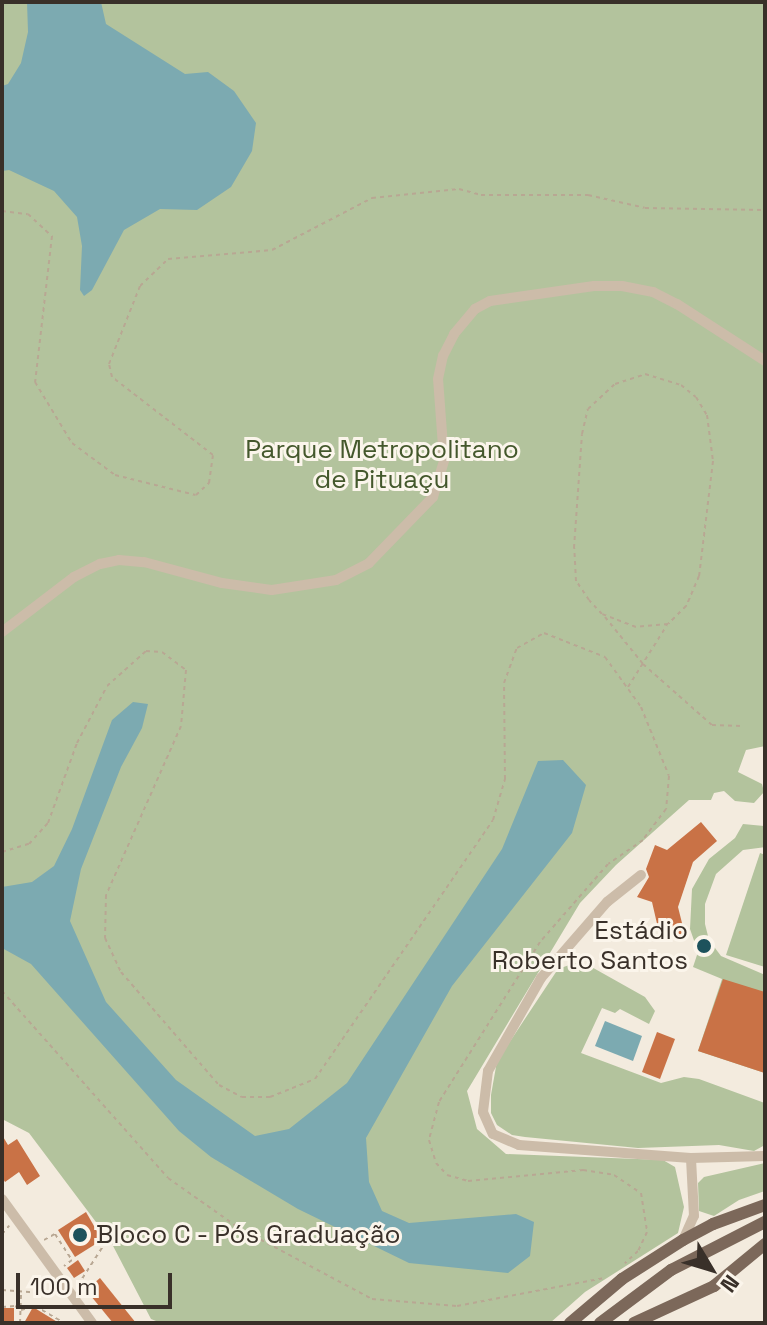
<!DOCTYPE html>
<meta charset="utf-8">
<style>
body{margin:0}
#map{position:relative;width:767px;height:1325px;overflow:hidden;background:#f3ebde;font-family:"Space Grotesk",sans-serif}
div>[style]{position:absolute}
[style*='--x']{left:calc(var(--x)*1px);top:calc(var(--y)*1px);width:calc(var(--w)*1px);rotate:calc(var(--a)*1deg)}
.green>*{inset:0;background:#b3c39d}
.water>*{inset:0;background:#7caab1}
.building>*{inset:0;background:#c97246}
.path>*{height:2px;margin-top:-1px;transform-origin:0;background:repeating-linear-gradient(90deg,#b8a793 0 4px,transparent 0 8px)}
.minor>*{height:10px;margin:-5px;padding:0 5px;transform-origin:5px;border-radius:5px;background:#ccbca9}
.major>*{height:12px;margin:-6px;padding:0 6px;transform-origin:6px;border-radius:6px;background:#7c685a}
.dots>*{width:22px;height:22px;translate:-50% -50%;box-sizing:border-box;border:4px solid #fbf5eb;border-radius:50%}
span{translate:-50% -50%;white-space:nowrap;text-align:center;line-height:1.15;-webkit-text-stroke:6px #fbf5eb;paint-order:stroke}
.park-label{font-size:26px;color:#44582c}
.poi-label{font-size:26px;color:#393029}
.right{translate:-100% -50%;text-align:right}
.left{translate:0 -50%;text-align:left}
.frame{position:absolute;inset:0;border:4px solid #393029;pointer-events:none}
.north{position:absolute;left:671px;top:1229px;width:80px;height:80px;-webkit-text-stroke:6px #fbf5eb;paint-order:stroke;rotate:128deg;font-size:22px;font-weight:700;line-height:32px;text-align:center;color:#393029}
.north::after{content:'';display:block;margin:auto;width:28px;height:36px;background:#393029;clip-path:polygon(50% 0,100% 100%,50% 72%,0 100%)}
.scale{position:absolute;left:16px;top:1273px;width:156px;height:36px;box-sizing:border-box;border:4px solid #393029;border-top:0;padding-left:10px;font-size:24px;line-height:28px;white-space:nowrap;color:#393029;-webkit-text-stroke:6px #fbf5eb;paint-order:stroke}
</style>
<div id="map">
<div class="green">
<i style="clip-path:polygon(2px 2px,765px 2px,765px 746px,746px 750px,738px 772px,762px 784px,764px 792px,754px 803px,735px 801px,724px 791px,714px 793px,711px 800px,689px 800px,616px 865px,580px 903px,467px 1091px,477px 1129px,506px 1154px,663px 1160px,675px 1167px,684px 1207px,678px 1233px,585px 1292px,550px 1323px,161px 1323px,151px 1319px,111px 1242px,29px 1133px,2px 1119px)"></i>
<i style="clip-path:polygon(743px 824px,765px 826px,765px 847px,743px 850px,716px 874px,705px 904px,705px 924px,709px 940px,721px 956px,765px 975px,765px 1073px,698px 1051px,722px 979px,693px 967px,698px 952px,690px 929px,692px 889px,709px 859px,735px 838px)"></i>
<i style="clip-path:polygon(760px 853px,765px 855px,765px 967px,726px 955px)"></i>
<i style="clip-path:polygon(575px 963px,588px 965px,645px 997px,655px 1011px,649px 1024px,620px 1009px,615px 1013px,602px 1008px,581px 1053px,661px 1083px,684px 1077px,699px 1079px,765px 1103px,765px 1145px,754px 1151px,719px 1145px,638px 1148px,525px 1137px,512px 1135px,497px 1125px,491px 1113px,491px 1095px,497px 1061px,558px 969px)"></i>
<i style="clip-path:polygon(765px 1163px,765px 1191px,739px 1200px,714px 1216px,699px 1211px,698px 1183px,704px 1177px)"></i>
</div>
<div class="water">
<i style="clip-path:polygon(27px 2px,101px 2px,106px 24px,185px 74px,208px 72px,234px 91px,256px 123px,252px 151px,231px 187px,197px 210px,160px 209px,124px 230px,92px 290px,84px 296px,80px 290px,82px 246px,77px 217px,54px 191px,9px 170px,2px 171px,2px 86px,8px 84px,21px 63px,28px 32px)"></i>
<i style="clip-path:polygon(133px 702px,148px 704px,142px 728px,121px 767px,81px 869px,70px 921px,106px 1002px,176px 1080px,255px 1136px,289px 1129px,347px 1083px,502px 849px,538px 761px,563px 760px,586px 785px,572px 833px,452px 986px,366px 1138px,369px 1182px,382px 1211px,409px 1223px,516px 1214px,534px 1222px,530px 1256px,508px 1273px,409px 1263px,298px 1209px,211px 1157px,179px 1131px,31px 964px,2px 948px,2px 887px,32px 882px,54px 866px,72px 829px,112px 720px)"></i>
<i style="clip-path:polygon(605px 1021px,642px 1036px,633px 1061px,595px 1046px)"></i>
</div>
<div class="building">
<i style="clip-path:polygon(701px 822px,717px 841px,693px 862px,678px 907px,685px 935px,661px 941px,652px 902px,637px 897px,649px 877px,646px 869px,655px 845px,667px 850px)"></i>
<i style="clip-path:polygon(723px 979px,765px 992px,765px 1073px,698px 1051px)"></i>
<i style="clip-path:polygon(657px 1032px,675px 1039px,660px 1079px,642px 1072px)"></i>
<i style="clip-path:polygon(2px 1135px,8px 1145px,17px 1139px,40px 1176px,27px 1185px,19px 1172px,5px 1182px,2px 1177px)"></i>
<i style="clip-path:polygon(86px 1212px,102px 1240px,75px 1257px,58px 1230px)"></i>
<i style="clip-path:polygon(78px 1260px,85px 1271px,74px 1278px,67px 1268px)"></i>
<i style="clip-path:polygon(100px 1278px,136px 1323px,113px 1323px,86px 1290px)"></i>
<i style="clip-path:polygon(33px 1307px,59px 1323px,24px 1323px)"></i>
<i style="clip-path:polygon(2px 1308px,14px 1308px,14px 1323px,2px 1323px)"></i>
</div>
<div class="path">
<i style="--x:2;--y:211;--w:26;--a:7"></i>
<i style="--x:28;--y:214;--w:33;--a:43"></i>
<i style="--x:52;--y:236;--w:147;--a:96.6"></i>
<i style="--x:35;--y:382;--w:71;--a:58.8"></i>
<i style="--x:72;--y:443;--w:54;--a:36.7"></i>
<i style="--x:115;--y:475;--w:83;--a:13.9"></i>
<i style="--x:196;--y:495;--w:18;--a:-43"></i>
<i style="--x:209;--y:483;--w:28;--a:-82"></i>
<i style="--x:213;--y:455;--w:128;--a:-142.3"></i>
<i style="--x:112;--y:377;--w:13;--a:-103"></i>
<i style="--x:109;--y:364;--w:84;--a:-68.3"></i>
<i style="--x:140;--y:286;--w:39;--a:-44"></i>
<i style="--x:168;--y:259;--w:104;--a:-4.9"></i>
<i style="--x:272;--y:250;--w:113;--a:-27.5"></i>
<i style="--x:372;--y:198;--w:87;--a:-5.9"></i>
<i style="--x:459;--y:189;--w:23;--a:15"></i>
<i style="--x:481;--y:195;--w:107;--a:0"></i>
<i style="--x:588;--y:195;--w:58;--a:12.8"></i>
<i style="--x:645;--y:208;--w:120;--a:1"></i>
<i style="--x:645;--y:374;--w:38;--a:17"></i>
<i style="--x:681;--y:385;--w:19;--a:39"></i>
<i style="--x:696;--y:397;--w:21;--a:59"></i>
<i style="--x:707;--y:415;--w:46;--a:82.6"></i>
<i style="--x:713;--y:461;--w:116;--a:96.9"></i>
<i style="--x:699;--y:576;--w:33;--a:113"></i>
<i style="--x:686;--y:606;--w:25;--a:135"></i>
<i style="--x:668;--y:624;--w:32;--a:175"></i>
<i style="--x:636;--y:627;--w:36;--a:-159"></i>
<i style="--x:602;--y:614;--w:19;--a:-133"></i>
<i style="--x:589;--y:600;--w:23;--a:-124"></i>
<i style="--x:576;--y:581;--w:33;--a:-93"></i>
<i style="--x:574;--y:548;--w:114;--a:-86"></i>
<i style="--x:582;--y:434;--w:26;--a:-77"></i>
<i style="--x:588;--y:409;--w:37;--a:-43"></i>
<i style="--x:615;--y:384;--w:32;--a:-18"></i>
<i style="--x:605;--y:617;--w:60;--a:51"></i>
<i style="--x:643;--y:664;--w:92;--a:41.5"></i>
<i style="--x:712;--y:725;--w:30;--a:2"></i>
<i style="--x:628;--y:687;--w:73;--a:-57.8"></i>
<i style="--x:2;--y:852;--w:28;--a:-17"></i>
<i style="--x:29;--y:844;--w:28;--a:-48"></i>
<i style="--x:48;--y:823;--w:85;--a:-70.1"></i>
<i style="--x:77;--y:743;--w:64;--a:-62.2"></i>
<i style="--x:107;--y:686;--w:52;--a:-41.9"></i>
<i style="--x:146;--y:651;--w:16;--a:4"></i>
<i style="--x:162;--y:652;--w:30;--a:37"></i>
<i style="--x:186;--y:670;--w:56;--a:95.1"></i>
<i style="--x:181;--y:726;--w:185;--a:113.9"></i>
<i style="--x:106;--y:895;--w:43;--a:91.3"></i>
<i style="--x:105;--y:938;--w:38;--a:65"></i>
<i style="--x:121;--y:972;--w:150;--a:49.1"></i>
<i style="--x:219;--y:1085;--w:26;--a:28"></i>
<i style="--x:242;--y:1097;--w:28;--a:0"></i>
<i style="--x:270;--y:1097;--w:48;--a:-21.8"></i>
<i style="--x:315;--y:1079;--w:314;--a:-55.5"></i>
<i style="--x:493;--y:820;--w:43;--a:-73.7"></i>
<i style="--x:505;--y:779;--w:96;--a:-90.6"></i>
<i style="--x:504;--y:683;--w:37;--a:-70"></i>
<i style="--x:517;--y:648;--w:31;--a:-29"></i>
<i style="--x:544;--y:633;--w:66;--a:21.5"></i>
<i style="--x:605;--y:657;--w:62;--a:54.2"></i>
<i style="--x:641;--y:707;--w:74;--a:67.9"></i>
<i style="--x:669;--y:776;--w:33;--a:95"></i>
<i style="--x:666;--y:809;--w:39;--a:127"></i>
<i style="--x:643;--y:840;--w:42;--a:145.6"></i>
<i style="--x:608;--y:864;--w:103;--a:131.1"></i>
<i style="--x:540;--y:942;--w:189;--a:122.3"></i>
<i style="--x:439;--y:1102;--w:39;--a:105"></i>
<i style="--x:429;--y:1140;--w:24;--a:73"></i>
<i style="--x:436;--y:1163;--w:16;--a:47"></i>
<i style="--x:447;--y:1175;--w:22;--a:16"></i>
<i style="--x:468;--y:1181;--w:116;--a:-5.5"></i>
<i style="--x:583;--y:1170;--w:31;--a:9"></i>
<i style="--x:614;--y:1175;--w:32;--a:34"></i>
<i style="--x:641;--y:1193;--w:39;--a:81"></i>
<i style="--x:647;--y:1232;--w:21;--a:115"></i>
<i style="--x:638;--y:1251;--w:18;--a:137"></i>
<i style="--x:2;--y:991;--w:250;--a:48.4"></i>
<i style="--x:168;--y:1178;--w:87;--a:35.2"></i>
<i style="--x:239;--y:1228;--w:151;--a:28.1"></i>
<i style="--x:372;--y:1299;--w:85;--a:4.7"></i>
<i style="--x:457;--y:1306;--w:150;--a:-10.8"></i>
<i style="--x:2;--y:1234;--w:11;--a:-49"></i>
<i style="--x:44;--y:1240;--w:13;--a:-29"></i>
<i style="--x:55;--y:1234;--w:31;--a:57"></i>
<i style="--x:72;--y:1260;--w:10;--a:143"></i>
<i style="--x:78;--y:1285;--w:54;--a:-57.2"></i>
<i style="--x:107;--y:1240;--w:14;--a:-124"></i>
<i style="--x:99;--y:1228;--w:3;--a:135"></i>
<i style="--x:2;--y:1290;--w:54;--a:4.2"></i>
<i style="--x:2;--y:1307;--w:13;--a:-4"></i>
<i style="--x:15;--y:1306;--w:7;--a:34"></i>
<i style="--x:21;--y:1310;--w:15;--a:-16"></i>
<i style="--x:35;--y:1306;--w:34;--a:30"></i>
<i style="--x:20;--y:1323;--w:28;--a:-88"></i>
</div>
<div class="minor">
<i style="--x:2;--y:632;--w:91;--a:-37.4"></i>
<i style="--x:74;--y:577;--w:29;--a:-27"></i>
<i style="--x:100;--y:564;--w:19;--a:-12"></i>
<i style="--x:119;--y:560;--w:25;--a:5"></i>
<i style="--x:144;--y:562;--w:81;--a:15.1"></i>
<i style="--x:222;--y:583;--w:50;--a:8"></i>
<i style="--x:272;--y:590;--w:65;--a:-8.9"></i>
<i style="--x:336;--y:580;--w:37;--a:-27"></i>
<i style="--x:369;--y:563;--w:92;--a:-45.9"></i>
<i style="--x:433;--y:497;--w:39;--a:-73"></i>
<i style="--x:444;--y:460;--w:81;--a:-94.2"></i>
<i style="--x:438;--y:379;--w:24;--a:-78"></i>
<i style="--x:443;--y:356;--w:25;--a:-63"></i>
<i style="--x:454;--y:334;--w:33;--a:-50"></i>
<i style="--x:475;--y:309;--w:17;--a:-28"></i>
<i style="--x:490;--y:301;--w:105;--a:-8.2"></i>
<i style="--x:594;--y:286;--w:28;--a:0"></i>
<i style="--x:622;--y:286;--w:32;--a:11"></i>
<i style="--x:653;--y:292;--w:27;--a:27"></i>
<i style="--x:677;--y:304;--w:105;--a:32.9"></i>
<i style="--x:641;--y:875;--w:43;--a:141.5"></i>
<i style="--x:607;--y:902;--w:101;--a:131"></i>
<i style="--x:541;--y:978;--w:107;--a:119.7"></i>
<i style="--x:488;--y:1071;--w:41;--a:97"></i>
<i style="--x:483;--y:1112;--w:24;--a:66"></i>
<i style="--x:493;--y:1134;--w:28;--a:23"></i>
<i style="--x:519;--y:1145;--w:172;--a:4.3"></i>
<i style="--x:2;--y:1199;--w:153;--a:54"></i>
<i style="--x:684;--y:1238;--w:24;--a:-66"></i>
<i style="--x:694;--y:1216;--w:58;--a:-93"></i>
<i style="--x:691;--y:1158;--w:74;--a:-1.5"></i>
</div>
<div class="major">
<i style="--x:570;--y:1323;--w:68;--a:-40.2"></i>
<i style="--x:622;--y:1279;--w:72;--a:-32.6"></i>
<i style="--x:683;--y:1240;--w:34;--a:-28"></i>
<i style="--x:713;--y:1224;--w:55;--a:-20.1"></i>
<i style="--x:600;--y:1323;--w:89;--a:-36.7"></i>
<i style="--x:671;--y:1270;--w:106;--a:-27.1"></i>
<i style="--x:634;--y:1323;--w:88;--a:-24.8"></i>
<i style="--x:714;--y:1286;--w:66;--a:-39.5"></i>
</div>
<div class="dots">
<i style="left:704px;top:946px;background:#1d525c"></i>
<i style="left:80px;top:1235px;background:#1d525c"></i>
</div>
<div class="park-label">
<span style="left:382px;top:465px">Parque Metropolitano<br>de Pituaçu</span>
</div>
<div class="poi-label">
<span class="right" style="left:688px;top:946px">Estádio<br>Roberto Santos</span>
<span class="left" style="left:96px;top:1235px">Bloco C - Pós Graduação</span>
</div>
<div class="frame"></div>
<div class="north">N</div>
<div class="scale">100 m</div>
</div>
